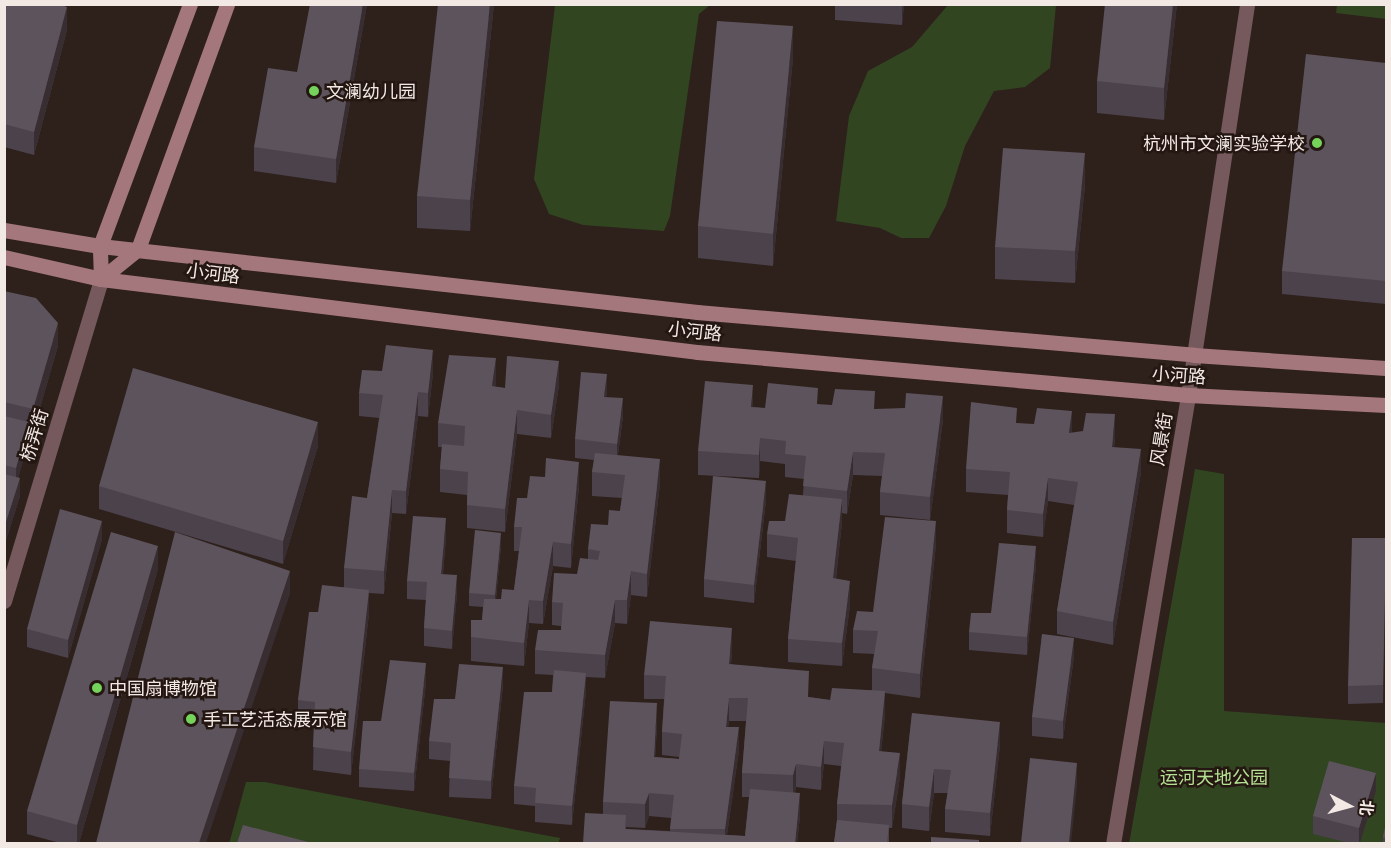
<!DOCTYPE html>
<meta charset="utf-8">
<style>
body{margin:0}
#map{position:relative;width:1391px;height:848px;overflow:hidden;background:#2e201b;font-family:"Exo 2","Noto Sans SC",sans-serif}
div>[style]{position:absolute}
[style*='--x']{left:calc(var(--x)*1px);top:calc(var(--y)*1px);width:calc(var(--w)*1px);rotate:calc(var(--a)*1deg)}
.green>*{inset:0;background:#314521}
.street>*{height:15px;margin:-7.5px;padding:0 7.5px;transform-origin:7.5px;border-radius:7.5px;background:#76595d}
.secondary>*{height:15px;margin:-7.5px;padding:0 7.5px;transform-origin:7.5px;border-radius:7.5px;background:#a4777d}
.wall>*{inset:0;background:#4c424b}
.shaded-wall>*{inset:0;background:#382d31}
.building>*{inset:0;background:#5d535c}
.dots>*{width:16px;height:16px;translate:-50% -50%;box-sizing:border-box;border:3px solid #241712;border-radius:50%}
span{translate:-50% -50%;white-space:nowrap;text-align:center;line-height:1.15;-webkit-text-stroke:5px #241712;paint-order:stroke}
.poi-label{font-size:18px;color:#f2e8e4}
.left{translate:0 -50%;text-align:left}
.right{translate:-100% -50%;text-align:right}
.street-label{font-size:18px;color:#f2e8e4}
.park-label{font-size:18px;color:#b4e092}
.frame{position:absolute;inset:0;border:6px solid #f2e8e4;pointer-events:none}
.north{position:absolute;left:1319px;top:776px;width:60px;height:60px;-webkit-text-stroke:4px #241712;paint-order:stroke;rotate:96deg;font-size:16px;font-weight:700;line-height:24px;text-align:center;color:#f2e8e4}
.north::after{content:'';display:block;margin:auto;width:21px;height:27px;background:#f2e8e4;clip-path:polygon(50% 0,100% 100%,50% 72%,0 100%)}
</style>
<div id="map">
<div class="green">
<i style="clip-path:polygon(555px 5px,710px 5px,699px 14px,670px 216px,664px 231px,583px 225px,549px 214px,534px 179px)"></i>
<i style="clip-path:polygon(948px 5px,1056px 5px,1050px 68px,1025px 87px,994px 91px,965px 146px,946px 206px,929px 238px,901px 238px,880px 228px,836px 221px,849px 116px,868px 71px,912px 47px)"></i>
<i style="clip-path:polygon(1337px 5px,1386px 5px,1386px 19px,1336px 13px)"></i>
<i style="clip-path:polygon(1195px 469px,1224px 474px,1224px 711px,1386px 723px,1386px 843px,1129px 844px)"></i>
<i style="clip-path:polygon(246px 782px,265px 782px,560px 838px,558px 844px,229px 844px)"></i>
</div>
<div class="street">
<i style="--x:4;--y:601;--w:336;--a:-73.2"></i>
<i style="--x:1113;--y:844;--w:455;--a:-80.5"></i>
<i style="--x:1188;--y:395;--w:395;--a:-81.4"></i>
</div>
<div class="secondary">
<i style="--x:4;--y:230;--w:97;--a:9.5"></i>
<i style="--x:100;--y:246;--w:601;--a:6.31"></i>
<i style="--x:697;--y:312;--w:499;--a:4.9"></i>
<i style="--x:1194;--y:355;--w:192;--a:3.9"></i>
<i style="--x:4;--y:257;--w:99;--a:12.8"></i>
<i style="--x:101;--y:279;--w:600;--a:6.98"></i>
<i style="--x:697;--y:352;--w:493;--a:5"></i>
<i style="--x:1188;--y:395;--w:198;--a:2.9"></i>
<i style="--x:101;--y:279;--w:48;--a:-39"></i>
<i style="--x:138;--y:249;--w:261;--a:-70"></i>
<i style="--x:101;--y:279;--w:33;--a:-92"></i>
<i style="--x:100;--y:246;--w:258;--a:-69.6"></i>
</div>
<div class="wall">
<i style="clip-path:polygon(4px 4px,67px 30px,34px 155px,4px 147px)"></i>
<i style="clip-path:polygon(367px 4px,336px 183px,254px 171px,254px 147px)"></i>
<i style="clip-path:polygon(494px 4px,470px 231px,417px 228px,417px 196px)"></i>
<i style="clip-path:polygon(835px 4px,904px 4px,902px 25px,835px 20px)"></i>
<i style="clip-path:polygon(1177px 4px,1164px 120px,1097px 113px,1097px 81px)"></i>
<i style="clip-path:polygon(793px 58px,773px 266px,698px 258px,698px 226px)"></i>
<i style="clip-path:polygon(1386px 63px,1386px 304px,1282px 294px,1282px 271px)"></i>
<i style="clip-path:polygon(1085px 185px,1075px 283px,995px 279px,995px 247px)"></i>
<i style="clip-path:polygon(4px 291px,58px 346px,33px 432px,29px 431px,29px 440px,18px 478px,20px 496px,4px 547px)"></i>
<i style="clip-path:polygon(433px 373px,428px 417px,418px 416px,406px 514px,392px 513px,384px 594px,369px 593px,369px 613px,351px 775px,313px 770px,314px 725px,298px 724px,298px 700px,318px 612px,344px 587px,344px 568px,367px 498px,379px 418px,359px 416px,359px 393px)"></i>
<i style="clip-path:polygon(496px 382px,495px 387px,505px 388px,559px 385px,551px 438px,517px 434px,505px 532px,467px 528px,467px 495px,440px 492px,440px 469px,442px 447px,438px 447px,438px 423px)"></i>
<i style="clip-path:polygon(607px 392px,606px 397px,623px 416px,618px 455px,660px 483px,647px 597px,631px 595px,627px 624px,615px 623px,605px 678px,586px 677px,586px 691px,572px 825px,535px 822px,535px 806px,514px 804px,514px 786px,552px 692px,553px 675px,535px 674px,535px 650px,561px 630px,561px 626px,552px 625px,552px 602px,577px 574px,588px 559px,588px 549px,620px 511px,622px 498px,592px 496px,592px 472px,594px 460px,575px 458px,575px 439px)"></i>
<i style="clip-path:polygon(818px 405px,875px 409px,943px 420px,930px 520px,880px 515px,880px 492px,882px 476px,853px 475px,847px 514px,842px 513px,842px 522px,836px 579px,850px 605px,842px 666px,788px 662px,788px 639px,796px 561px,767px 557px,767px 534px,785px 521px,803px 495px,804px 479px,785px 477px,785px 464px,760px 461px,759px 478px,698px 475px,698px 451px,753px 407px,765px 408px)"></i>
<i style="clip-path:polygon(1017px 423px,1072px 433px,1115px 437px,1114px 447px,1141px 472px,1113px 645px,1057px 634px,1057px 611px,1074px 505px,1048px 501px,1043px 537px,1007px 533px,1007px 510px,1008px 495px,966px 492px,966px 469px)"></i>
<i style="clip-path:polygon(318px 446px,283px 564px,99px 509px,99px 486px)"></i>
<i style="clip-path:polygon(579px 486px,571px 568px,553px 566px,543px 624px,529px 623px,524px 666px,471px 661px,471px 620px,482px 620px,483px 607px,469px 606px,469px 593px,501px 546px,496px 599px,501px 599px,514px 590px,519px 551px,514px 551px,514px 527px)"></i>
<i style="clip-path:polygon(766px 500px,754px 603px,704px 597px,704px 579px)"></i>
<i style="clip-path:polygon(446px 537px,443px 574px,457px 593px,452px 649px,424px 646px,424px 628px,426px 600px,407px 599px,407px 581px)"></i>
<i style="clip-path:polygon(1386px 538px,1383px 703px,1348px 704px,1348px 686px)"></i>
<i style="clip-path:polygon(102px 539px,68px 658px,27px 647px,27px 629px)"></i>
<i style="clip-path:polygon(evenodd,936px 544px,920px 698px,885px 693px,885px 715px,881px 751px,900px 777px,892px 828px,889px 828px,889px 843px,834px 843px,837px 820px,837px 804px,841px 766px,824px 764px,821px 790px,796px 787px,795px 792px,800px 816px,797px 843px,583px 843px,603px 814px,603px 802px,657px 727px,655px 757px,679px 759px,679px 757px,662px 755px,662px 732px,664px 699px,644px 699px,644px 675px,732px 652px,731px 664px,809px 697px,830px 700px,872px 690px,872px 668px,874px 654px,853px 653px,853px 630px,873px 612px,936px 544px,729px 721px,746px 721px,742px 773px,742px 797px,749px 797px,745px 836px,727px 835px,739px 750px,728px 727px,729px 721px,936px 544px,649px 816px,671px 818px,670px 831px,626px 829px,626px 827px,645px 828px,649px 816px)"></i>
<i style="clip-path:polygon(1036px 565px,1027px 655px,969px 650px,969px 632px,991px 613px)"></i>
<i style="clip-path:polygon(158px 569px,79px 843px,60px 843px,27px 834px,27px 811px)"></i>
<i style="clip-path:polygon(1074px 656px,1063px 739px,1032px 736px,1032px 717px)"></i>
<i style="clip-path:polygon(426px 682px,414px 791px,359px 787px,359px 769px,381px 721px)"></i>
<i style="clip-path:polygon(503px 685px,491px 799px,449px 797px,450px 761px,429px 759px,429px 741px,455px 699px)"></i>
<i style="clip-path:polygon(912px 713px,1000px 745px,990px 836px,945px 832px,945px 809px,948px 793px,934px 793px,929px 831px,902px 828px,902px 804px)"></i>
<i style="clip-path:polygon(1376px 791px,1360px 843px,1349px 843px,1313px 834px,1313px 816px)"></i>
<i style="clip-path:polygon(1386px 823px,1386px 843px,1383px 843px,1383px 837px)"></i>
</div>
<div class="shaded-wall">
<i style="clip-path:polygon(363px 4px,367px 4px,336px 183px,336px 159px)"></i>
<i style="clip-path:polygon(490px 4px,494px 4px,470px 231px,470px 200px)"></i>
<i style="clip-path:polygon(902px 4px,904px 4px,902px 25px)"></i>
<i style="clip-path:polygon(1173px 4px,1177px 4px,1164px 120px,1164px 88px)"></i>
<i style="clip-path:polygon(67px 7px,67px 30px,34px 155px,34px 132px)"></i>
<i style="clip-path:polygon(793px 26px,793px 58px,773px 266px,773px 234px)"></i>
<i style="clip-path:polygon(1085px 153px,1085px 185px,1075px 283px,1075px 251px)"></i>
<i style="clip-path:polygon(58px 323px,58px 346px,33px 432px,33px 409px)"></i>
<i style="clip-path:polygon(433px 350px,433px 373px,428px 417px,428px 393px)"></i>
<i style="clip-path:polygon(496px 358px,496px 382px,492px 410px,492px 386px)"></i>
<i style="clip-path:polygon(559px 361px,559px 385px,551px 438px,551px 415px)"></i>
<i style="clip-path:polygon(607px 374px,607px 392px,604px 415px,604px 397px)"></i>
<i style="clip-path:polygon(753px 385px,753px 409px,751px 407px)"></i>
<i style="clip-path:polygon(418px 392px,418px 416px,406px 514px,406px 491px)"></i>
<i style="clip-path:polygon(943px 396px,943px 420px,930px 520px,930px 497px)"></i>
<i style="clip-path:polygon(623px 398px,623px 416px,617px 462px,617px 444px)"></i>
<i style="clip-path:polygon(517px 410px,517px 434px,505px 532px,505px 509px)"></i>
<i style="clip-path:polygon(1072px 411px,1072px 435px,1069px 433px)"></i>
<i style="clip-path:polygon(1115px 414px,1115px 437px,1112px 470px,1112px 447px)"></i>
<i style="clip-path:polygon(29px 422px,29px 440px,16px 486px,16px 468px)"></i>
<i style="clip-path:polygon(318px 422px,318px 446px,283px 564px,283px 541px)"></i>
<i style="clip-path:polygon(760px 438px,760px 461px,759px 478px,759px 455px)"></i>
<i style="clip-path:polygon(1141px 449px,1141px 472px,1113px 645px,1113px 622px)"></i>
<i style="clip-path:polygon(853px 452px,853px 475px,847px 514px,847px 491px)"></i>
<i style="clip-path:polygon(660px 459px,660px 483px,647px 597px,647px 574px)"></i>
<i style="clip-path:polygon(579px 462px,579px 486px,571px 568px,571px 544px)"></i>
<i style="clip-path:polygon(20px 478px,20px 496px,4px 547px,4px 528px)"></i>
<i style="clip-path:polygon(1048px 478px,1048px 501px,1043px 537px,1043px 514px)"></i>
<i style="clip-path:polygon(766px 481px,766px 500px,754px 603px,754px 585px)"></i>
<i style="clip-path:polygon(392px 490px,392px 513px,384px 594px,384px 571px)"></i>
<i style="clip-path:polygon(842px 499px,842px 522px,833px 602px,833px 578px)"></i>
<i style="clip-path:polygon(446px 518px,446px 537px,441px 592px,441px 574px)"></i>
<i style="clip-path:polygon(102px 521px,102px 539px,68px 658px,68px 640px)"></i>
<i style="clip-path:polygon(936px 521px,936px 544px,920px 698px,920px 674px)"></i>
<i style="clip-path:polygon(501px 533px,501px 546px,495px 608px,495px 595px)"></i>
<i style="clip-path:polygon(553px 542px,553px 566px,543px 624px,543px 601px)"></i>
<i style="clip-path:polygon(158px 546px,158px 569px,79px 843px,77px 843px,77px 825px)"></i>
<i style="clip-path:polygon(1036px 546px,1036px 565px,1027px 655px,1027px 637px)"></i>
<i style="clip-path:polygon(1386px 569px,1386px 587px,1383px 703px,1383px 685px)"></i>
<i style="clip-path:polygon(290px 571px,290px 594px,206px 843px,199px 843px)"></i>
<i style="clip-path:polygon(631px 571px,631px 595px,627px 624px,627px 600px)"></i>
<i style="clip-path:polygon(457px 575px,457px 593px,452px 649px,452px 631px)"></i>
<i style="clip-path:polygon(850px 581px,850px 605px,842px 666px,842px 643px)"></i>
<i style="clip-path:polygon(369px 590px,369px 613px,351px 775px,351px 752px)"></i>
<i style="clip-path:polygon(529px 600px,529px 623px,524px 666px,524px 643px)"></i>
<i style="clip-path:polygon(615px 600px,615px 623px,605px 678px,605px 655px)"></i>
<i style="clip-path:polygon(732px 628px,732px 652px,729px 687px,729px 664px)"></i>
<i style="clip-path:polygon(1074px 638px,1074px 656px,1063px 739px,1063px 721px)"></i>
<i style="clip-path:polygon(426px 663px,426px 682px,414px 791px,414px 773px)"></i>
<i style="clip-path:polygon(503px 667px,503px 685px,491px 799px,491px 781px)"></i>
<i style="clip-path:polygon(586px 673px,586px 691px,572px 825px,572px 806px)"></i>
<i style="clip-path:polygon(885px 691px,885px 715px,879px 775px,879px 751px)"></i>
<i style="clip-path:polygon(729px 698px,729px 721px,726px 750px,726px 727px)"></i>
<i style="clip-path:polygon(657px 703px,657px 727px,654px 780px,654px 757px)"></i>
<i style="clip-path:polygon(1000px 722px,1000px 745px,990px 836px,990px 813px)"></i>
<i style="clip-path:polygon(739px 727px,739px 750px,726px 843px,725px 843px,725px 829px)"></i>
<i style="clip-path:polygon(824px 741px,824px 764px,821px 790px,821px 767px)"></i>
<i style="clip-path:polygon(900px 753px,900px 777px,892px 828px,892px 805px)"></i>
<i style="clip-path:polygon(1077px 763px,1077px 787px,1071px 843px,1069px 843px)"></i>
<i style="clip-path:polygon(796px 764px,796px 787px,793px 798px,793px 775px)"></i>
<i style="clip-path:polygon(934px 769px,934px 793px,929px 831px,929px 807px)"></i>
<i style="clip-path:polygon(1376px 773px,1376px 791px,1360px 843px,1359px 843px,1359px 828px)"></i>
<i style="clip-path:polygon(649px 793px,649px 816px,645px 828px,645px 804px)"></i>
<i style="clip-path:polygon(800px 793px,800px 816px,797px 843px,795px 843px)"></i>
</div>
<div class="building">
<i style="clip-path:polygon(4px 4px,59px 4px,67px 7px,34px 132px,4px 124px)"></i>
<i style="clip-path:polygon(310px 4px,363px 4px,336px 159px,254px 147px,268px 68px,297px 72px)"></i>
<i style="clip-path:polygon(438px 4px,490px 4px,470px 200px,417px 196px)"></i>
<i style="clip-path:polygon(1105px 4px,1173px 4px,1164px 88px,1097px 81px)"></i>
<i style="clip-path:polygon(717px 21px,793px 26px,773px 234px,698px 226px)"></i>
<i style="clip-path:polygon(1306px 54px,1386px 63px,1386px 281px,1282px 271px)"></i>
<i style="clip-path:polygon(1003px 148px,1085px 153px,1075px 251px,995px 247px)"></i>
<i style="clip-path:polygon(4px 291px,36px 298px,58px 323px,33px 409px,4px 402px)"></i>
<i style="clip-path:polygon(386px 345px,433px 350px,428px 393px,418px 392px,406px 491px,392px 490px,384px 571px,344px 568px,352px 496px,367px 498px,383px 395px,359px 393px,362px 370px,382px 371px)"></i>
<i style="clip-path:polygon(449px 355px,496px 358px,492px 386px,505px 388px,507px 356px,559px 361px,551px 415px,517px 410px,505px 509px,467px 505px,468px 472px,440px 469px,442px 444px,464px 446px,465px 426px,438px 423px)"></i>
<i style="clip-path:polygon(133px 368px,318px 422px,283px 541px,99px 486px)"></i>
<i style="clip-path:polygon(581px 372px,607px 374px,604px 397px,623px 398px,617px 444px,575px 439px)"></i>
<i style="clip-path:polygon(705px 381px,753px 385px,751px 407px,765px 408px,768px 383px,818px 388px,817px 404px,832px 405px,835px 389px,875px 391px,874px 409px,905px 408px,906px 393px,943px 396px,930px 497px,880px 492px,885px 453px,853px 452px,847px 491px,803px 486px,806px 456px,785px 454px,786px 441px,760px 438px,759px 455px,698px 451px)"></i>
<i style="clip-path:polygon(971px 402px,1017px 408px,1016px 423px,1034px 424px,1037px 408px,1072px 411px,1069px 433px,1083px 431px,1086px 413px,1115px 414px,1112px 447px,1141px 449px,1113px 622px,1057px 611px,1078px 482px,1048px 478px,1043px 514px,1007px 510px,1010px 472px,966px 469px)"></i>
<i style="clip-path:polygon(4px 416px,29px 422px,16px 468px,4px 465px)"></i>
<i style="clip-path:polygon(595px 453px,660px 459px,647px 574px,631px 571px,627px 600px,615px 600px,605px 655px,535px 650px,538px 630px,561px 630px,563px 603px,552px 602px,554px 573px,577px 574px,580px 558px,598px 560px,600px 551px,588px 549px,591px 524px,608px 525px,609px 510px,620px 511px,625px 475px,592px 472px)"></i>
<i style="clip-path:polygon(546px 458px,579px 462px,571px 544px,553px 542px,543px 601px,529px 600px,524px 643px,471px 637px,471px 620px,482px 620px,484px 599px,501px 599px,502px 589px,514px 590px,522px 527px,514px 527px,517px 498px,527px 498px,530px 476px,545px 477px)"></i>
<i style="clip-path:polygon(4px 474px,20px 478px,4px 528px)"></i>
<i style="clip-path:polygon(713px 476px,766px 481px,754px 585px,704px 579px)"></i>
<i style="clip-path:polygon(789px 494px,842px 499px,833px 578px,850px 581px,842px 643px,788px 639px,798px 538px,767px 534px,769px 521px,785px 521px)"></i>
<i style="clip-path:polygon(60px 509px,102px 521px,68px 640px,27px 629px)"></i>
<i style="clip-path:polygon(413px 516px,446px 518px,441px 574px,457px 575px,452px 631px,424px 628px,427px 582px,407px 581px)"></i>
<i style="clip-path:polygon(885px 517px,936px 521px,920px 674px,872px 668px,878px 631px,853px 630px,857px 611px,873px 612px)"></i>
<i style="clip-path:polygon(475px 530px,501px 533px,495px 595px,469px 593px)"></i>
<i style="clip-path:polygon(111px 532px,158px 546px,77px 825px,27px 811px)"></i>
<i style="clip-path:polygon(175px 532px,290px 571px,199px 843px,96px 843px)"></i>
<i style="clip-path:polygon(1352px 538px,1386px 538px,1383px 685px,1348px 686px)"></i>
<i style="clip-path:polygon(999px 543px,1036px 546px,1027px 637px,969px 632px,971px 613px,991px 613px)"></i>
<i style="clip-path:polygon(322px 585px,369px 590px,351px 752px,313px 747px,315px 702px,298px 700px,309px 612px,318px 612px)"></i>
<i style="clip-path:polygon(650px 621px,732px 628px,729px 664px,809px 671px,808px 697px,830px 700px,832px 688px,885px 691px,879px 751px,900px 753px,892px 805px,837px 804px,844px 743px,824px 741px,821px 767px,796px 764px,793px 775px,742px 773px,748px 698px,729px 698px,726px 727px,739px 727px,725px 829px,670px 829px,674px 795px,649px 793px,645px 804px,603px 802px,610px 701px,657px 703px,654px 757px,679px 759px,682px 734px,662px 732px,666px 676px,644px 675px)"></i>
<i style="clip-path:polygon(1042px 634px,1074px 638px,1063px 721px,1032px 717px)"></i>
<i style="clip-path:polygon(390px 660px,426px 663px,414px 773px,359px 769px,363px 721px,381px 721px)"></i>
<i style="clip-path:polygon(459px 664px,503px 667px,491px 781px,449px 778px,451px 743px,429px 741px,434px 699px,455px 699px)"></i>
<i style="clip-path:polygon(554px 670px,586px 673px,572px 806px,535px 803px,536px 788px,514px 786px,524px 692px,552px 692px)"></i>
<i style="clip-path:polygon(912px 713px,1000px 722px,990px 813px,945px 809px,951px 770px,934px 769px,929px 807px,902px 804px)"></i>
<i style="clip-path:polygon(1030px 758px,1077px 763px,1069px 843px,1021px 843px)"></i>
<i style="clip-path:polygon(1329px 761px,1376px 773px,1359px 828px,1313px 816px)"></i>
<i style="clip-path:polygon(750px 789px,800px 793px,795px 843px,583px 843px,585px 813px,626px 815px,625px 829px,745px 836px)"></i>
<i style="clip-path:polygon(837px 820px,889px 825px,887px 843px,834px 843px)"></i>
<i style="clip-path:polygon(1386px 823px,1386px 838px,1383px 837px)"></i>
<i style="clip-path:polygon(243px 825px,312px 843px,237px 843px)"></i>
<i style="clip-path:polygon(931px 837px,979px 840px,979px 843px,931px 843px)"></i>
</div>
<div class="dots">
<i style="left:314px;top:91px;background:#75d25b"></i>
<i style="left:1317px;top:143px;background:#75d25b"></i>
<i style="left:97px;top:688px;background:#75d25b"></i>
<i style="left:191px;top:719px;background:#75d25b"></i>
</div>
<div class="poi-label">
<span class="left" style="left:326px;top:91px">文澜幼儿园</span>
<span class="right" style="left:1305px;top:143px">杭州市文澜实验学校</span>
<span class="left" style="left:109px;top:688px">中国扇博物馆</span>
<span class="left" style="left:203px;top:719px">手工艺活态展示馆</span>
</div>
<div class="street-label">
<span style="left:213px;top:273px;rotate:7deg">小河路</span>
<span style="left:695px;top:331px;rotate:6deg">小河路</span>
<span style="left:1179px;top:375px;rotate:4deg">小河路</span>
<span style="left:34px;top:435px;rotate:-73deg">桥弄街</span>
<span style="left:1161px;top:439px;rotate:-81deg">风景街</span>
</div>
<div class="park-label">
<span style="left:1214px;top:777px">运河天地公园</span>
</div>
<div class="frame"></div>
<div class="north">北</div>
</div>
